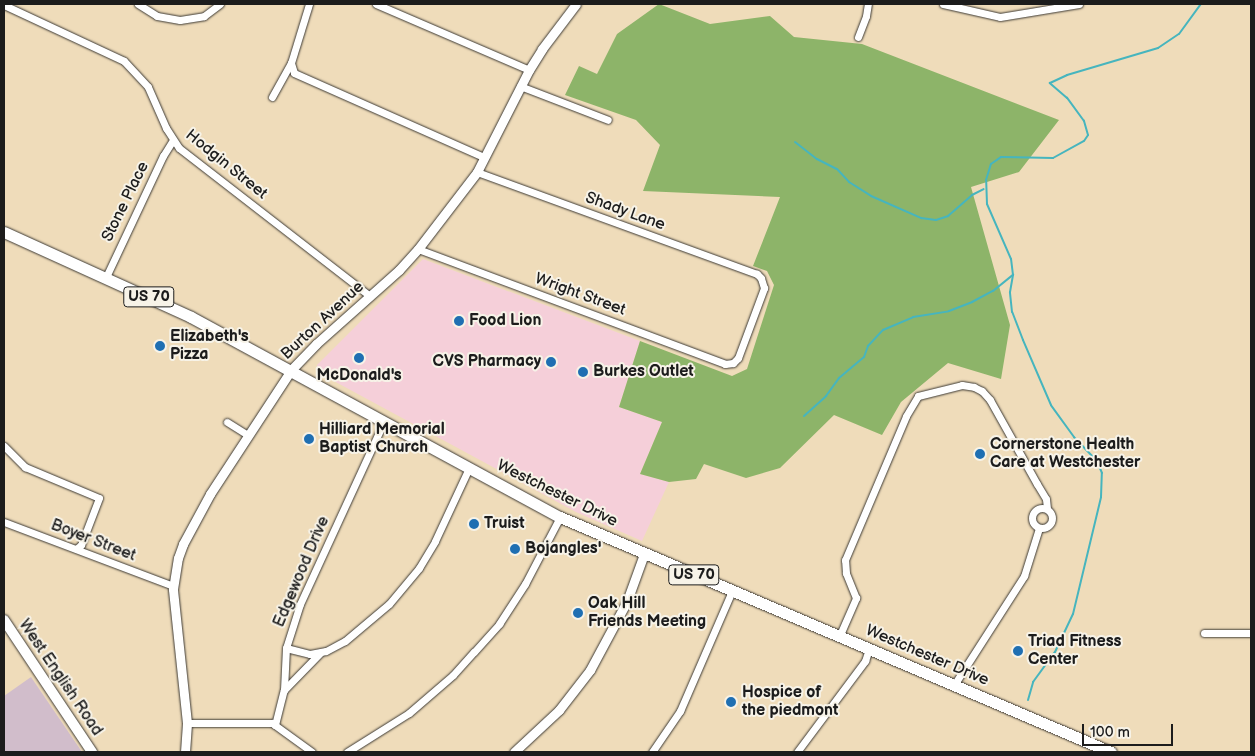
<!DOCTYPE html>
<style>
body{margin:0}
#map{position:relative;width:1255px;height:756px;overflow:hidden;background:#efdcba;font-family:"Balsamiq Sans",sans-serif}
div>[style]{position:absolute}
[style*='--x']{left:calc(var(--x)*1px);top:calc(var(--y)*1px);width:calc(var(--w)*1px);rotate:calc(var(--a)*1deg)}
.built>*{inset:0;background:#f5cfd9}
.industrial>*{inset:0;background:#d1bdcb}
.forest>*{inset:0;background:#8db469}
.stream>*{height:2px;margin:-1px;padding:0 1px;transform-origin:1px;border-radius:1px;background:#46b5be}
.roads{filter:drop-shadow(0 0 1px #3c3934) drop-shadow(0 0 1px #3c3934)}
.minor>*{height:7px;margin:-3.5px;padding:0 3.5px;transform-origin:3.5px;border-radius:3.5px;background:#fff}
.minor>.ring{margin:-3.5px;padding:0;box-sizing:content-box;background:none;border:7px solid #fff;border-radius:50%}
.tertiary>*{height:9px;margin:-4.5px;padding:0 4.5px;transform-origin:4.5px;border-radius:4.5px;background:#fff}
.secondary>*{height:10px;margin:-5px;padding:0 5px;transform-origin:5px;border-radius:5px;background:#fff}
.primary>*{height:11px;margin:-5.5px;padding:0 5.5px;transform-origin:5.5px;border-radius:5.5px;background:#fff}
.dots>*{width:14px;height:14px;translate:-50% -50%;box-sizing:border-box;border:2px solid #f7f3e8;border-radius:50%}
span{translate:-50% -50%;white-space:nowrap;text-align:center;line-height:1.15;-webkit-text-stroke:4px #f7f3e8;paint-order:stroke}
.shield-label span{padding:1px 4px;background:#f7f3e8;border:1px solid;border-radius:4px;-webkit-text-stroke-width:0}
.shield-label{font-size:15px;color:#1c1c1c;font-weight:700}
.street-label{font-size:16px;color:#1c1c1c}
.poi-label{font-size:16px;color:#1c1c1c;font-weight:700}
.left{translate:0 -50%;text-align:left}
.right{translate:-100% -50%;text-align:right}
.frame{position:absolute;inset:0;border:5px solid #1c1c1c;pointer-events:none}
.scale{position:absolute;left:1082px;top:724px;width:91px;height:22px;box-sizing:border-box;border:2px solid #1c1c1c;border-top:0;padding-left:6px;font-size:15px;line-height:18px;white-space:nowrap;color:#1c1c1c;-webkit-text-stroke:4px #f7f3e8;paint-order:stroke}
</style>
<div id="map">
<div class="built">
<i style="clip-path:polygon(423px 259px,640px 341px,619px 407px,662px 422px,640px 474px,669px 482px,642px 541px,576px 512px,319px 373px,317px 365px)"></i>
</div>
<div class="industrial">
<i style="clip-path:polygon(31px 677px,82px 752px,4px 752px,4px 696px)"></i>
</div>
<div class="forest">
<i style="clip-path:polygon(659px 4px,710px 24px,770px 16px,794px 37px,862px 44px,1059px 120px,1019px 172px,971px 187px,1010px 325px,1001px 379px,948px 363px,901px 402px,882px 435px,834px 415px,780px 468px,746px 478px,704px 464px,696px 479px,669px 482px,640px 474px,662px 422px,619px 407px,640px 341px,732px 376px,747px 369px,774px 285px,767px 271px,753px 266px,780px 197px,643px 191px,660px 145px,636px 120px,565px 95px,579px 66px,597px 74px,617px 34px)"></i>
</div>
<div class="stream">
<i style="--x:795;--y:142;--w:28;--a:38"></i>
<i style="--x:817;--y:159;--w:22;--a:27"></i>
<i style="--x:837;--y:169;--w:18;--a:47"></i>
<i style="--x:849;--y:182;--w:26;--a:32"></i>
<i style="--x:871;--y:196;--w:55;--a:23.7"></i>
<i style="--x:921;--y:218;--w:15;--a:8"></i>
<i style="--x:936;--y:220;--w:13;--a:-18"></i>
<i style="--x:948;--y:216;--w:32;--a:-41"></i>
<i style="--x:972;--y:195;--w:13;--a:-27"></i>
<i style="--x:804;--y:416;--w:30;--a:-42"></i>
<i style="--x:826;--y:396;--w:22;--a:-54"></i>
<i style="--x:839;--y:378;--w:33;--a:-40"></i>
<i style="--x:864;--y:357;--w:12;--a:-70"></i>
<i style="--x:868;--y:346;--w:22;--a:-47"></i>
<i style="--x:883;--y:330;--w:33;--a:-23"></i>
<i style="--x:913;--y:317;--w:36;--a:-9"></i>
<i style="--x:949;--y:311;--w:25;--a:-21"></i>
<i style="--x:972;--y:302;--w:24;--a:-28"></i>
<i style="--x:993;--y:291;--w:26;--a:-39"></i>
<i style="--x:1028;--y:700;--w:19;--a:-74"></i>
<i style="--x:1033;--y:682;--w:37;--a:-54"></i>
<i style="--x:1055;--y:652;--w:42;--a:-64.7"></i>
<i style="--x:1073;--y:614;--w:120;--a:-76.5"></i>
<i style="--x:1101;--y:497;--w:24;--a:-88"></i>
<i style="--x:1102;--y:473;--w:13;--a:-113"></i>
<i style="--x:1097;--y:461;--w:33;--a:-134"></i>
<i style="--x:1074;--y:437;--w:39;--a:-126"></i>
<i style="--x:1051;--y:405;--w:71;--a:-113.3"></i>
<i style="--x:1023;--y:340;--w:30;--a:-111"></i>
<i style="--x:1012;--y:312;--w:20;--a:-96"></i>
<i style="--x:1010;--y:292;--w:17;--a:-80"></i>
<i style="--x:1013;--y:275;--w:16;--a:-97"></i>
<i style="--x:1011;--y:259;--w:60;--a:-113.6"></i>
<i style="--x:987;--y:204;--w:24;--a:-92"></i>
<i style="--x:986;--y:180;--w:17;--a:-73"></i>
<i style="--x:991;--y:164;--w:12;--a:-35"></i>
<i style="--x:1001;--y:157;--w:52;--a:1.1"></i>
<i style="--x:1053;--y:158;--w:35;--a:-29"></i>
<i style="--x:1084;--y:141;--w:7;--a:-56"></i>
<i style="--x:1088;--y:135;--w:15;--a:-106"></i>
<i style="--x:1084;--y:121;--w:29;--a:-126"></i>
<i style="--x:1067;--y:98;--w:23;--a:-139"></i>
<i style="--x:1050;--y:83;--w:19;--a:-25"></i>
<i style="--x:1067;--y:75;--w:95;--a:-16.5"></i>
<i style="--x:1158;--y:48;--w:25;--a:-34"></i>
<i style="--x:1179;--y:34;--w:37;--a:-54"></i>
</div>
<div class="roads">
<div class="minor">
<i style="--x:138;--y:4;--w:22;--a:32"></i>
<i style="--x:157;--y:16;--w:23;--a:10"></i>
<i style="--x:180;--y:20;--w:24;--a:-9"></i>
<i style="--x:204;--y:16;--w:20;--a:-37"></i>
<i style="--x:376;--y:4;--w:167;--a:23.3"></i>
<i style="--x:943;--y:4;--w:58;--a:12.8"></i>
<i style="--x:1000;--y:17;--w:80;--a:-9.3"></i>
<i style="--x:4;--y:5;--w:132;--a:25"></i>
<i style="--x:124;--y:61;--w:35;--a:47"></i>
<i style="--x:148;--y:87;--w:45;--a:66.3"></i>
<i style="--x:166;--y:128;--w:24;--a:57"></i>
<i style="--x:179;--y:148;--w:242;--a:37.8"></i>
<i style="--x:858;--y:37;--w:22;--a:-69"></i>
<i style="--x:866;--y:16;--w:12;--a:-81"></i>
<i style="--x:291;--y:63;--w:10;--a:73"></i>
<i style="--x:294;--y:73;--w:208;--a:23.9"></i>
<i style="--x:520;--y:86;--w:94;--a:21.1"></i>
<i style="--x:272;--y:97;--w:39;--a:-61"></i>
<i style="--x:291;--y:63;--w:62;--a:-73"></i>
<i style="--x:418;--y:249;--w:328;--a:20.5"></i>
<i style="--x:725;--y:364;--w:8;--a:-7"></i>
<i style="--x:733;--y:363;--w:7;--a:-45"></i>
<i style="--x:738;--y:358;--w:75;--a:-69.6"></i>
<i style="--x:764;--y:288;--w:10;--a:-107"></i>
<i style="--x:761;--y:278;--w:6;--a:-135"></i>
<i style="--x:757;--y:274;--w:298;--a:-160"></i>
<i style="--x:106;--y:277;--w:134;--a:-64.8"></i>
<i style="--x:163;--y:156;--w:19;--a:-58"></i>
<i style="--x:227;--y:422;--w:25;--a:32"></i>
<i style="--x:4;--y:446;--w:30;--a:45"></i>
<i style="--x:25;--y:467;--w:80;--a:22.7"></i>
<i style="--x:99;--y:498;--w:50;--a:111"></i>
<i style="--x:81;--y:545;--w:6;--a:141"></i>
<i class="ring" style="left:1032px;top:508px;width:13px;height:13px"></i>
<i style="--x:4;--y:522;--w:181;--a:20.7"></i>
<i style="--x:1204;--y:633;--w:47;--a:0"></i>
<i style="--x:839;--y:637;--w:43;--a:-66.4"></i>
<i style="--x:856;--y:598;--w:27;--a:-112"></i>
<i style="--x:846;--y:573;--w:13;--a:-94"></i>
<i style="--x:845;--y:560;--w:156;--a:-67"></i>
<i style="--x:906;--y:416;--w:23;--a:-59"></i>
<i style="--x:918;--y:396;--w:45;--a:-14"></i>
<i style="--x:962;--y:385;--w:12;--a:9"></i>
<i style="--x:974;--y:387;--w:9;--a:27"></i>
<i style="--x:982;--y:391;--w:12;--a:48"></i>
<i style="--x:990;--y:400;--w:96;--a:60.8"></i>
<i style="--x:1037;--y:484;--w:17;--a:59"></i>
<i style="--x:1046;--y:499;--w:9;--a:84"></i>
<i style="--x:286;--y:648;--w:25;--a:14"></i>
<i style="--x:310;--y:654;--w:16;--a:-11"></i>
<i style="--x:326;--y:651;--w:21;--a:-28"></i>
<i style="--x:345;--y:641;--w:57;--a:-40.1"></i>
<i style="--x:389;--y:604;--w:47;--a:-50.2"></i>
<i style="--x:419;--y:568;--w:31;--a:-59"></i>
<i style="--x:435;--y:541;--w:81;--a:-65"></i>
<i style="--x:954;--y:685;--w:130;--a:-57.3"></i>
<i style="--x:1024;--y:576;--w:50;--a:-72.6"></i>
<i style="--x:284;--y:690;--w:52;--a:-45.8"></i>
<i style="--x:187;--y:723;--w:85;--a:0"></i>
<i style="--x:272;--y:723;--w:49;--a:35.9"></i>
<i style="--x:275;--y:725;--w:36;--a:-76"></i>
<i style="--x:284;--y:690;--w:42;--a:-87.3"></i>
<i style="--x:286;--y:648;--w:46;--a:-72.3"></i>
<i style="--x:300;--y:604;--w:201;--a:-65.3"></i>
<i style="--x:347;--y:752;--w:73;--a:-32.2"></i>
<i style="--x:409;--y:713;--w:58;--a:-40.8"></i>
<i style="--x:453;--y:675;--w:31;--a:-48"></i>
<i style="--x:474;--y:652;--w:38;--a:-48"></i>
<i style="--x:499;--y:624;--w:48;--a:-57"></i>
<i style="--x:525;--y:584;--w:76;--a:-62.4"></i>
<i style="--x:652;--y:752;--w:50;--a:-55.7"></i>
<i style="--x:680;--y:711;--w:131;--a:-66.6"></i>
<i style="--x:797;--y:752;--w:114;--a:-53.2"></i>
<i style="--x:865;--y:661;--w:13;--a:-72"></i>
</div>
<div class="tertiary">
<i style="--x:185;--y:752;--w:29;--a:-86"></i>
<i style="--x:187;--y:723;--w:135;--a:-96"></i>
<i style="--x:173;--y:589;--w:31;--a:-81"></i>
<i style="--x:178;--y:558;--w:15;--a:-70"></i>
<i style="--x:183;--y:544;--w:57;--a:-61.6"></i>
<i style="--x:210;--y:494;--w:148;--a:-56.8"></i>
<i style="--x:291;--y:370;--w:36;--a:-46"></i>
<i style="--x:316;--y:344;--w:111;--a:-41.7"></i>
<i style="--x:399;--y:270;--w:28;--a:-48"></i>
<i style="--x:418;--y:249;--w:97;--a:-52.5"></i>
<i style="--x:477;--y:172;--w:114;--a:-63"></i>
<i style="--x:529;--y:70;--w:25;--a:-58"></i>
<i style="--x:542;--y:49;--w:56;--a:-52.9"></i>
<i style="--x:514;--y:752;--w:62;--a:-43"></i>
<i style="--x:559;--y:710;--w:51;--a:-52.2"></i>
<i style="--x:590;--y:670;--w:78;--a:-61.8"></i>
<i style="--x:627;--y:601;--w:50;--a:-70.1"></i>
</div>
<div class="secondary">
<i style="--x:4;--y:620;--w:159;--a:56.3"></i>
</div>
<div class="primary">
<i style="--x:4;--y:232;--w:205;--a:24.4"></i>
<i style="--x:191;--y:317;--w:420;--a:28.5"></i>
<i style="--x:560;--y:517;--w:599;--a:23.1"></i>
</div>
</div>
<div class="dots">
<i style="left:459px;top:321px;background:#1f6fb2"></i>
<i style="left:160px;top:346px;background:#1f6fb2"></i>
<i style="left:359px;top:358px;background:#1f6fb2"></i>
<i style="left:551px;top:362px;background:#1f6fb2"></i>
<i style="left:583px;top:372px;background:#1f6fb2"></i>
<i style="left:309px;top:439px;background:#1f6fb2"></i>
<i style="left:980px;top:454px;background:#1f6fb2"></i>
<i style="left:474px;top:524px;background:#1f6fb2"></i>
<i style="left:515px;top:549px;background:#1f6fb2"></i>
<i style="left:578px;top:613px;background:#1f6fb2"></i>
<i style="left:1018px;top:651px;background:#1f6fb2"></i>
<i style="left:731px;top:702px;background:#1f6fb2"></i>
</div>
<div class="shield-label">
<span style="left:149px;top:297px">US 70</span>
<span style="left:694px;top:575px">US 70</span>
</div>
<div class="street-label">
<span style="left:226px;top:165px;rotate:39deg">Hodgin Street</span>
<span style="left:126px;top:202px;rotate:-64deg">Stone Place</span>
<span style="left:625px;top:212px;rotate:20deg">Shady Lane</span>
<span style="left:580px;top:295px;rotate:20deg">Wright Street</span>
<span style="left:323px;top:321px;rotate:-43deg">Burton Avenue</span>
<span style="left:557px;top:494px;rotate:26deg">Westchester Drive</span>
<span style="left:93px;top:541px;rotate:21deg">Boyer Street</span>
<span style="left:302px;top:572px;rotate:-67deg">Edgewood Drive</span>
<span style="left:927px;top:656px;rotate:23deg">Westchester Drive</span>
<span style="left:60px;top:678px;rotate:56deg">West English Road</span>
</div>
<div class="poi-label">
<span class="left" style="left:469px;top:321px">Food Lion</span>
<span class="left" style="left:170px;top:346px">Elizabeth's<br>Pizza</span>
<span class="right" style="left:541px;top:362px">CVS Pharmacy</span>
<span class="left" style="left:593px;top:372px">Burkes Outlet</span>
<span style="left:359px;top:376px">McDonald's</span>
<span class="left" style="left:319px;top:439px">Hilliard Memorial<br>Baptist Church</span>
<span class="left" style="left:990px;top:454px">Cornerstone Health<br>Care at Westchester</span>
<span class="left" style="left:484px;top:524px">Truist</span>
<span class="left" style="left:525px;top:549px">Bojangles'</span>
<span class="left" style="left:588px;top:613px">Oak Hill<br>Friends Meeting</span>
<span class="left" style="left:1028px;top:651px">Triad Fitness<br>Center</span>
<span class="left" style="left:742px;top:702px">Hospice of<br>the piedmont</span>
</div>
<div class="frame"></div>
<div class="scale">100 m</div>
</div>
